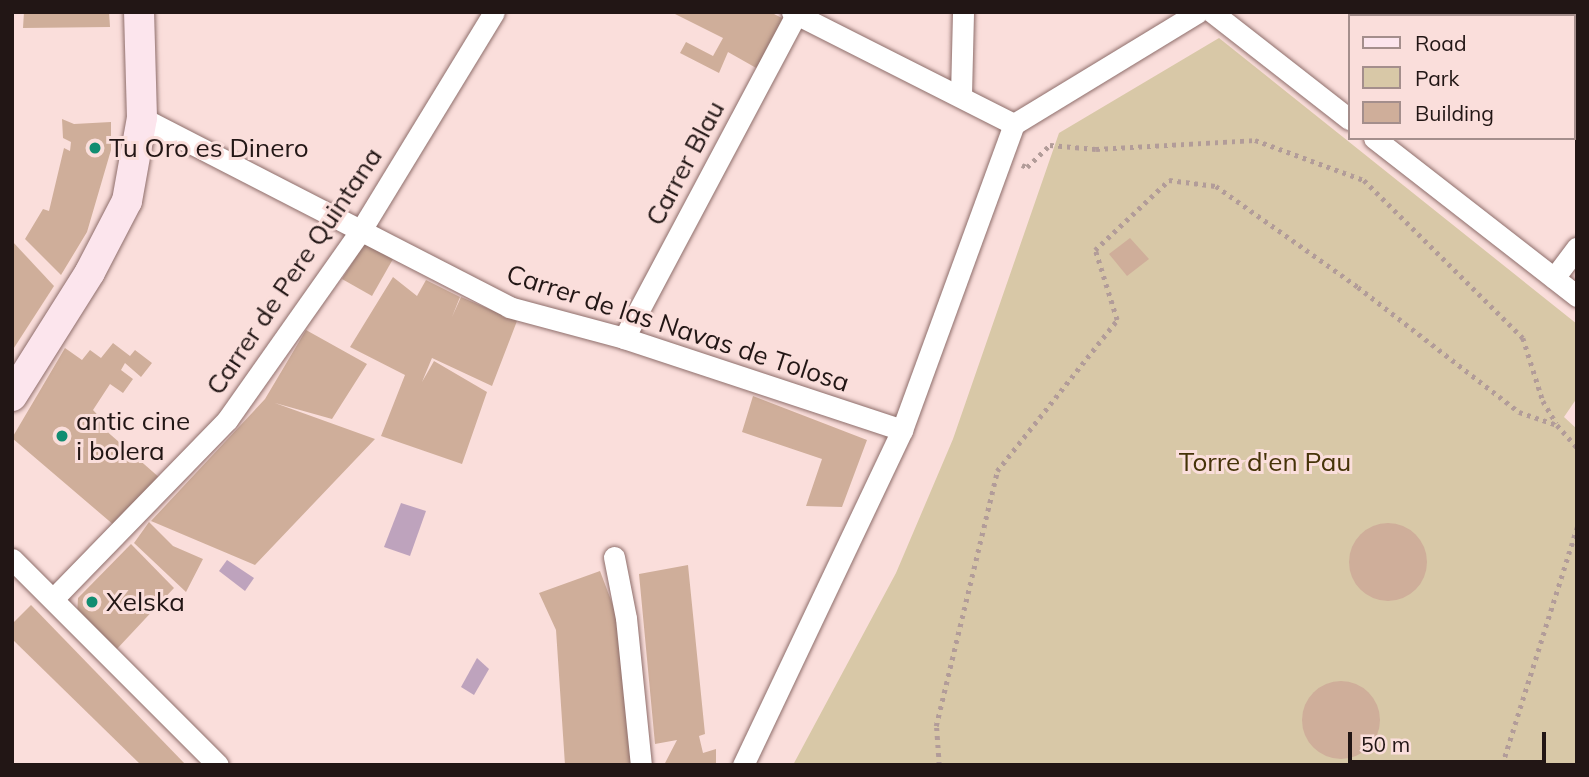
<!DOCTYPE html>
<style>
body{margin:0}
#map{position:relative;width:1589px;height:777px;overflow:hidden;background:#fadedb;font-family:Mulish,sans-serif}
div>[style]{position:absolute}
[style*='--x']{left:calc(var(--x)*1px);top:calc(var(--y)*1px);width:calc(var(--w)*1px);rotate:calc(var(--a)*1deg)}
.green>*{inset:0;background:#d8c8a7}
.water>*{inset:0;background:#bea3bd}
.building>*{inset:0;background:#cfae9a}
.round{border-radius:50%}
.path>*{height:4.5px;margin-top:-2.25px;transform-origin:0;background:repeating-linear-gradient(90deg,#b29c99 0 3.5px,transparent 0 8.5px)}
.roads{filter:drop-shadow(0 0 2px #8e6e6b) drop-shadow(0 0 2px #8e6e6b)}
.street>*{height:21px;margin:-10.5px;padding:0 10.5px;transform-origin:10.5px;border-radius:10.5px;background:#fff}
.secondary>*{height:30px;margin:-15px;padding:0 15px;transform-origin:15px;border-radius:15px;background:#fce5ed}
.dots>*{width:19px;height:19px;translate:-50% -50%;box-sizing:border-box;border:4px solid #fadedb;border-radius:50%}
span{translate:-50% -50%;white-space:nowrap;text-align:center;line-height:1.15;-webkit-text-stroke:6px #fadedb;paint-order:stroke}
.poi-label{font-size:26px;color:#221615}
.left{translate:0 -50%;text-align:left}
.street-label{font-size:26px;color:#221615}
.park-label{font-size:26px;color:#453308}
.frame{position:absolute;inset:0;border:14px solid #221615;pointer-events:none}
.legend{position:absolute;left:1348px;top:14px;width:228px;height:126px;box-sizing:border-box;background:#fadedb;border:2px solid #a48e8c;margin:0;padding:9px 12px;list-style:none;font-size:21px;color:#221615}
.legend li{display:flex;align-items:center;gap:14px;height:35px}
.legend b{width:35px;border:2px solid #a48e8c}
.scale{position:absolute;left:1348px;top:732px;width:198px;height:32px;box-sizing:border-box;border:4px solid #221615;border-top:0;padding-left:9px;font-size:21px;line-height:24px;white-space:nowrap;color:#221615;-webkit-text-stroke:5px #fadedb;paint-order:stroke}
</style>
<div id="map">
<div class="green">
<i style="clip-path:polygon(1219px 38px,1577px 324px,1577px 398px,1564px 417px,1577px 429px,1577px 765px,793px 765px,896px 573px,953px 439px,1059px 133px)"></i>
</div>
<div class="water">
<i style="clip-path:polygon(401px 503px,426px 511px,410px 556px,384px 547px)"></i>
<i style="clip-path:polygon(227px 560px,254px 578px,245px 591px,219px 571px)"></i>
<i style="clip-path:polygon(477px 658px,489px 669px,474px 695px,461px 687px)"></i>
</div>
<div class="building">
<i style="clip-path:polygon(24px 12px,109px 12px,110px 27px,23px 28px)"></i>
<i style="clip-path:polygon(671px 12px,770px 12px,784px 19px,758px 69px,728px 52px,719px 73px,680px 53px,686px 42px,713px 56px,723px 38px)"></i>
<i style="clip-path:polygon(1472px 12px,1504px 12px,1472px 16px)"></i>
<i style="clip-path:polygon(62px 119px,74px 124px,111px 122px,111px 150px,87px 232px,61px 275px,25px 239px,43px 209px,49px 211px,64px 148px,70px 151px,71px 142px,63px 138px)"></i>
<i style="clip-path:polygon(1130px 238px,1149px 259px,1127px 276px,1109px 254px)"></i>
<i style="clip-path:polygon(12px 241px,54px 286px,12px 351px)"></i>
<i style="clip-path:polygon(366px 241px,393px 259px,372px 296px,342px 279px)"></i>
<i style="clip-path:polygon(393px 277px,417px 296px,426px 280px,460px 297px,452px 317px,461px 297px,517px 321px,492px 386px,432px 358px,422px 382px,434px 361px,487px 392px,462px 464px,381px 436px,405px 375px,350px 347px)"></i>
<i style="clip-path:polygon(306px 330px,367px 364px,332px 419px,275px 403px,375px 439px,255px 565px,151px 521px,265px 399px)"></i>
<i style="clip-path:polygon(113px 343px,130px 356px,135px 350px,152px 363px,141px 377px,125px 363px,121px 370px,133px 379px,123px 393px,110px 384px,93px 410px,106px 424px,103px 428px,161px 479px,115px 526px,12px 438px,65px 348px,82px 360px,90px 350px,101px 358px)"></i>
<i style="clip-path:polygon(753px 396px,867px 440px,842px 507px,806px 506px,822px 459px,742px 432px)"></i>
<i style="clip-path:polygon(149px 522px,173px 546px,203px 559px,186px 592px,134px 543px)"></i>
<i class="round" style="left:1349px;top:523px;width:78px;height:78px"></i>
<i style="clip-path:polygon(131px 544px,174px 588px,115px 651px,77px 616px,78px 598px)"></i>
<i style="clip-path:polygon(688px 565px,705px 734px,699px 736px,703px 753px,716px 749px,716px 765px,664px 765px,677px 740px,655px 744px,639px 574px)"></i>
<i style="clip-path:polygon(600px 571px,617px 616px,632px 765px,565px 765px,556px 630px,539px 593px)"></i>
<i style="clip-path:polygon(31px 605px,186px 765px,141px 765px,12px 639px,12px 624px)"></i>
<i class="round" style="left:1302px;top:681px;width:78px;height:78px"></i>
</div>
<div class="path">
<i style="--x:1022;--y:165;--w:5;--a:22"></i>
<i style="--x:1027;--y:167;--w:32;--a:-44"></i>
<i style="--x:1050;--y:145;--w:46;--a:5"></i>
<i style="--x:1096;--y:149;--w:159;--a:-3.2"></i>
<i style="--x:1255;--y:140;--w:116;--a:20.2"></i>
<i style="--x:1364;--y:180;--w:224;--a:44.8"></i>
<i style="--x:1523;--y:338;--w:66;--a:72.4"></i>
<i style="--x:1543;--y:401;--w:26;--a:59"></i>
<i style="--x:939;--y:765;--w:39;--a:-94"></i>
<i style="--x:936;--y:726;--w:262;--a:-76.5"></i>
<i style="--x:997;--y:471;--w:193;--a:-51.5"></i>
<i style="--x:1117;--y:320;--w:73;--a:-107.4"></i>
<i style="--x:1095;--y:250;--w:102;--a:-43.4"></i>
<i style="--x:1169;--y:180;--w:47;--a:7.3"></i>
<i style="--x:1216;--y:186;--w:174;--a:35.4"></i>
<i style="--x:1358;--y:287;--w:204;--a:37.8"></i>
<i style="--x:1519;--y:412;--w:40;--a:18.9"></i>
<i style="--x:1557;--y:425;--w:30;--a:48"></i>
<i style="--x:1502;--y:765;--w:250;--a:-72.5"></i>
</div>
<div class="roads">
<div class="street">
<i style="--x:792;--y:12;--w:249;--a:26.8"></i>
<i style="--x:1212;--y:12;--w:174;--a:38"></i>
<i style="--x:961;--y:95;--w:83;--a:-88.6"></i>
<i style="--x:142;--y:118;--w:413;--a:27.2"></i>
<i style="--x:509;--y:307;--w:119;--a:15.1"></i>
<i style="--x:624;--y:338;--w:293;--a:18.3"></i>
<i style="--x:1374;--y:138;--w:257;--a:37.9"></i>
<i style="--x:1554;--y:278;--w:38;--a:-53"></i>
<i style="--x:624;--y:338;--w:366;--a:-62"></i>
<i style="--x:614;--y:557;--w:62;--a:78.9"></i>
<i style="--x:626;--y:618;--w:148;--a:84.2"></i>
<i style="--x:12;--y:559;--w:291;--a:45"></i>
<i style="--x:53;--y:599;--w:250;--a:-45.8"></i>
<i style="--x:227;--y:420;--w:232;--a:-54.8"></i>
<i style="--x:361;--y:230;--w:255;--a:-58.6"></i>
<i style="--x:743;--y:765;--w:371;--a:-64.6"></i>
<i style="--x:902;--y:430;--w:326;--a:-69.9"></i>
<i style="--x:1014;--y:124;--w:215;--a:-31.3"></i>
</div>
<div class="secondary">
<i style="--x:12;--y:396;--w:146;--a:-57.8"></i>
<i style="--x:90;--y:272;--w:80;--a:-62.5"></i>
<i style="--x:127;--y:201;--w:84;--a:-79.8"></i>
<i style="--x:142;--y:118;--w:106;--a:-91.6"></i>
</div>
</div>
<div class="dots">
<i style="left:95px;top:148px;background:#118d71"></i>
<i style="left:62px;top:436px;background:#118d71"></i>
<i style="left:92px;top:602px;background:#118d71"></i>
</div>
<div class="poi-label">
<span class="left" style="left:109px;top:148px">Tu Oro es Dinero</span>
<span class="left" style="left:76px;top:436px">antic cine<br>i bolera</span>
<span class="left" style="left:106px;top:602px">Xelska</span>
</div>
<div class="street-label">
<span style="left:685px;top:163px;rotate:-62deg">Carrer Blau</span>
<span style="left:294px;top:271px;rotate:-56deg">Carrer de Pere Quintana</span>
<span style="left:678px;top:328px;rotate:18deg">Carrer de las Navas de Tolosa</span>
</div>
<div class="park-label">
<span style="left:1265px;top:462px">Torre d'en Pau</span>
</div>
<div class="frame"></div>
<ul class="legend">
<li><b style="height:9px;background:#fce5ed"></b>Road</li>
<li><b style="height:19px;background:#d8c8a7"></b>Park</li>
<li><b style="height:19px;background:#cfae9a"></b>Building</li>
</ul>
<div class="scale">50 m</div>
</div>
